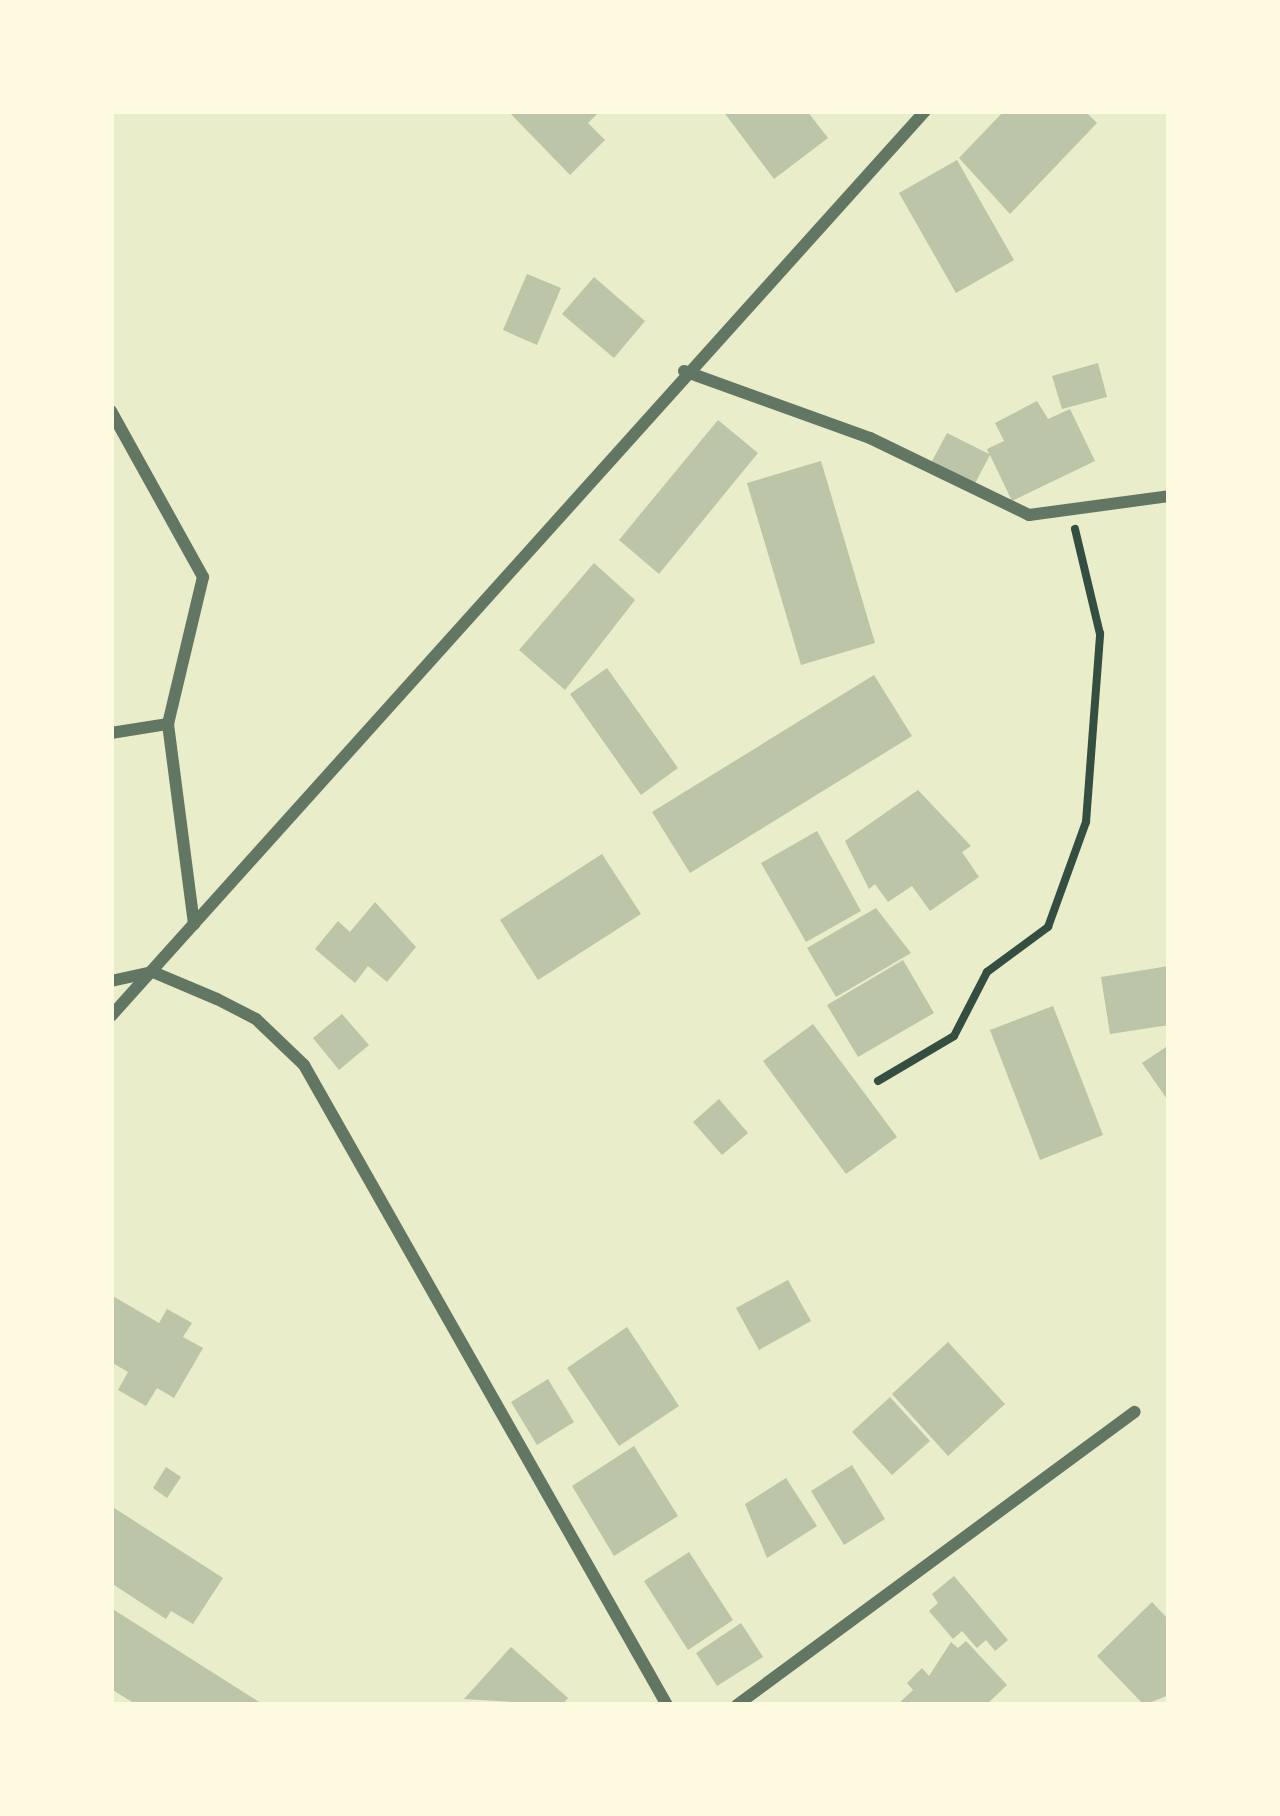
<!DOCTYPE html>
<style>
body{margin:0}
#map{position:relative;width:1280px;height:1816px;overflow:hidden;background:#e9edc9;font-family:"Fira Sans Condensed",sans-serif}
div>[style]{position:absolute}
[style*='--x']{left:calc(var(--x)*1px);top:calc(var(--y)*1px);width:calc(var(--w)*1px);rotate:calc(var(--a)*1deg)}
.building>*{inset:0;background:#bcc5a7}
.path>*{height:8px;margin:-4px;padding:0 4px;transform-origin:4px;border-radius:4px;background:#344e41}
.minor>*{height:12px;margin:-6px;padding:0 6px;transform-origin:6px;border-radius:6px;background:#617663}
span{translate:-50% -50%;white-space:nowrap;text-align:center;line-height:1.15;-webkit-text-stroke:12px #fefae0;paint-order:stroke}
.frame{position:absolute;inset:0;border:114px solid #fefae0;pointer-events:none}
</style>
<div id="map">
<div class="building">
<i style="clip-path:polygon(508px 111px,600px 111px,588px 123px,605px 140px,570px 175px)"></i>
<i style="clip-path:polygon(723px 111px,807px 111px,828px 138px,774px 179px)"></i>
<i style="clip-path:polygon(1004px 111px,1085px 111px,1097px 123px,1010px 214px,959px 158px)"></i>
<i style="clip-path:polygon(957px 160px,1014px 260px,956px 293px,899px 193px)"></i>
<i style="clip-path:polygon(527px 274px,561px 288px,537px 345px,503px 330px)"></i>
<i style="clip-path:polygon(594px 277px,645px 321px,614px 358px,562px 314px)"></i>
<i style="clip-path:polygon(1098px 363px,1107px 397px,1062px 409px,1052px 376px)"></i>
<i style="clip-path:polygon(1037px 401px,1048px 419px,1070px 409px,1095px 461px,1012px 501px,990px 455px,973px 487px,930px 465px,947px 433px,989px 454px,987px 449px,1004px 441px,995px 423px)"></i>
<i style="clip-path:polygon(718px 420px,758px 453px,659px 574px,619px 540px)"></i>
<i style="clip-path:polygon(821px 461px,875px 643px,801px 665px,747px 483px)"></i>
<i style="clip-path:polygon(594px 563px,635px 600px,565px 690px,519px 650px)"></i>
<i style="clip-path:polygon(607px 668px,678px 768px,641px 795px,570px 694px)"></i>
<i style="clip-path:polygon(874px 675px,912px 736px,690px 873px,652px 812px)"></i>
<i style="clip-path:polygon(918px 790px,971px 846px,962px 852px,979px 877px,930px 911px,912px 886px,888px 902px,875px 884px,869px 889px,845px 841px)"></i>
<i style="clip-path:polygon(817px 831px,861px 911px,806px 942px,761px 863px)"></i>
<i style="clip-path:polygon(602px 854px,641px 914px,538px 980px,500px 920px)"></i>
<i style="clip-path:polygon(375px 902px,416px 947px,387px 982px,368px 966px,355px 983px,315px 949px,338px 921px,350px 932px)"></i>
<i style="clip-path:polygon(876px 908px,911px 953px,836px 997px,807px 948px)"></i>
<i style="clip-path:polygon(903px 960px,934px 1013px,858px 1057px,827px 1005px)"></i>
<i style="clip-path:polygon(1169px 966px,1169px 1025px,1110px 1034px,1101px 977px)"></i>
<i style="clip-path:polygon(1053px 1006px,1103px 1135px,1040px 1160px,990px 1030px)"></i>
<i style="clip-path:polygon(342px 1014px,369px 1045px,339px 1070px,313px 1038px)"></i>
<i style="clip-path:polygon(813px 1024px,897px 1137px,846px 1174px,763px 1061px)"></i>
<i style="clip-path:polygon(1169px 1045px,1169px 1102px,1142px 1063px)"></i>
<i style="clip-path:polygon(719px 1099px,748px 1133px,722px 1155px,693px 1122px)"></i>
<i style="clip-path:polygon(788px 1280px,811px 1321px,759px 1350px,736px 1308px)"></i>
<i style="clip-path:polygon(111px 1295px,159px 1323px,167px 1309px,192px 1323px,183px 1337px,203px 1348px,174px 1398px,157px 1388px,146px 1406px,118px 1390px,128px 1372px,111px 1362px)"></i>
<i style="clip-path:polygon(627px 1327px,679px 1406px,619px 1446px,567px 1368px)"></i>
<i style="clip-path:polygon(948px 1342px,1005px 1404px,948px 1456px,892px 1394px)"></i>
<i style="clip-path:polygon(548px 1379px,574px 1422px,537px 1445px,511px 1402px)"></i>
<i style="clip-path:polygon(890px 1397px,930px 1441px,892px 1475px,852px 1432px)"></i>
<i style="clip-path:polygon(634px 1446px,678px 1516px,614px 1556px,572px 1486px)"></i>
<i style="clip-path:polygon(852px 1465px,885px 1519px,844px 1545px,811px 1491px)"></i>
<i style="clip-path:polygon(166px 1467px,181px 1477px,167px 1498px,153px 1488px)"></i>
<i style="clip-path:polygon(786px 1478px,817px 1526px,767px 1558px,745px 1504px)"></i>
<i style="clip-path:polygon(111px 1506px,223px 1578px,193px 1624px,171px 1611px,166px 1619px,111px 1583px)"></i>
<i style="clip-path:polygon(689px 1552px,733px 1620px,688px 1650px,644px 1581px)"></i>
<i style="clip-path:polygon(954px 1576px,1008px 1640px,995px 1651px,986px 1640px,977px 1648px,962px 1631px,953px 1639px,929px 1611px,938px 1603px,932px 1594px)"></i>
<i style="clip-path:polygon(1152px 1602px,1169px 1620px,1169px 1695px,1144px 1705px,1097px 1656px)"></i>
<i style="clip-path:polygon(111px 1608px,264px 1705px,137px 1705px,111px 1689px)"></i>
<i style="clip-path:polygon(741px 1623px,763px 1657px,717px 1686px,696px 1653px)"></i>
<i style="clip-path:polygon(966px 1641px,1007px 1685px,986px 1705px,897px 1705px,913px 1690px,907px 1683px,922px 1668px,929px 1676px,951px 1642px,958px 1648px)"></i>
<i style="clip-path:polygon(511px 1647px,568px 1698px,562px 1705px,464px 1699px)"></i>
</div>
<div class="path">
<i style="--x:878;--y:1081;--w:88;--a:-30.6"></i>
<i style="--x:954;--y:1036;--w:72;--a:-62.7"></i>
<i style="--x:987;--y:972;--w:76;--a:-36.4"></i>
<i style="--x:1048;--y:927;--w:112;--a:-70.1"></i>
<i style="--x:1086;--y:822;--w:189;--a:-85.7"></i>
<i style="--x:1100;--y:634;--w:108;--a:-103.4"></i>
</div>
<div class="minor">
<i style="--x:684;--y:371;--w:198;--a:19.8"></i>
<i style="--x:870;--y:438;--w:177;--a:25.8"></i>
<i style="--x:1029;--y:515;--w:141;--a:-7.7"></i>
<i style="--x:111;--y:411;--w:190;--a:61"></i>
<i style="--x:203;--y:577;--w:151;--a:103.4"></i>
<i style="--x:111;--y:733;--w:58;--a:-9"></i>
<i style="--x:168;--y:724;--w:202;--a:82.6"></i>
<i style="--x:111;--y:981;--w:43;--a:-12.1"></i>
<i style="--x:153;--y:972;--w:69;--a:22.9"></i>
<i style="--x:217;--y:999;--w:44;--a:27.1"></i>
<i style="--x:256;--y:1019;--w:66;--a:43.8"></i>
<i style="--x:304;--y:1065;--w:736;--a:60.44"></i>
<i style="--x:111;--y:1016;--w:1217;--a:-48.03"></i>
<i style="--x:737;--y:1705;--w:494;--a:-36.4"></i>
</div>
<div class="frame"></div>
</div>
